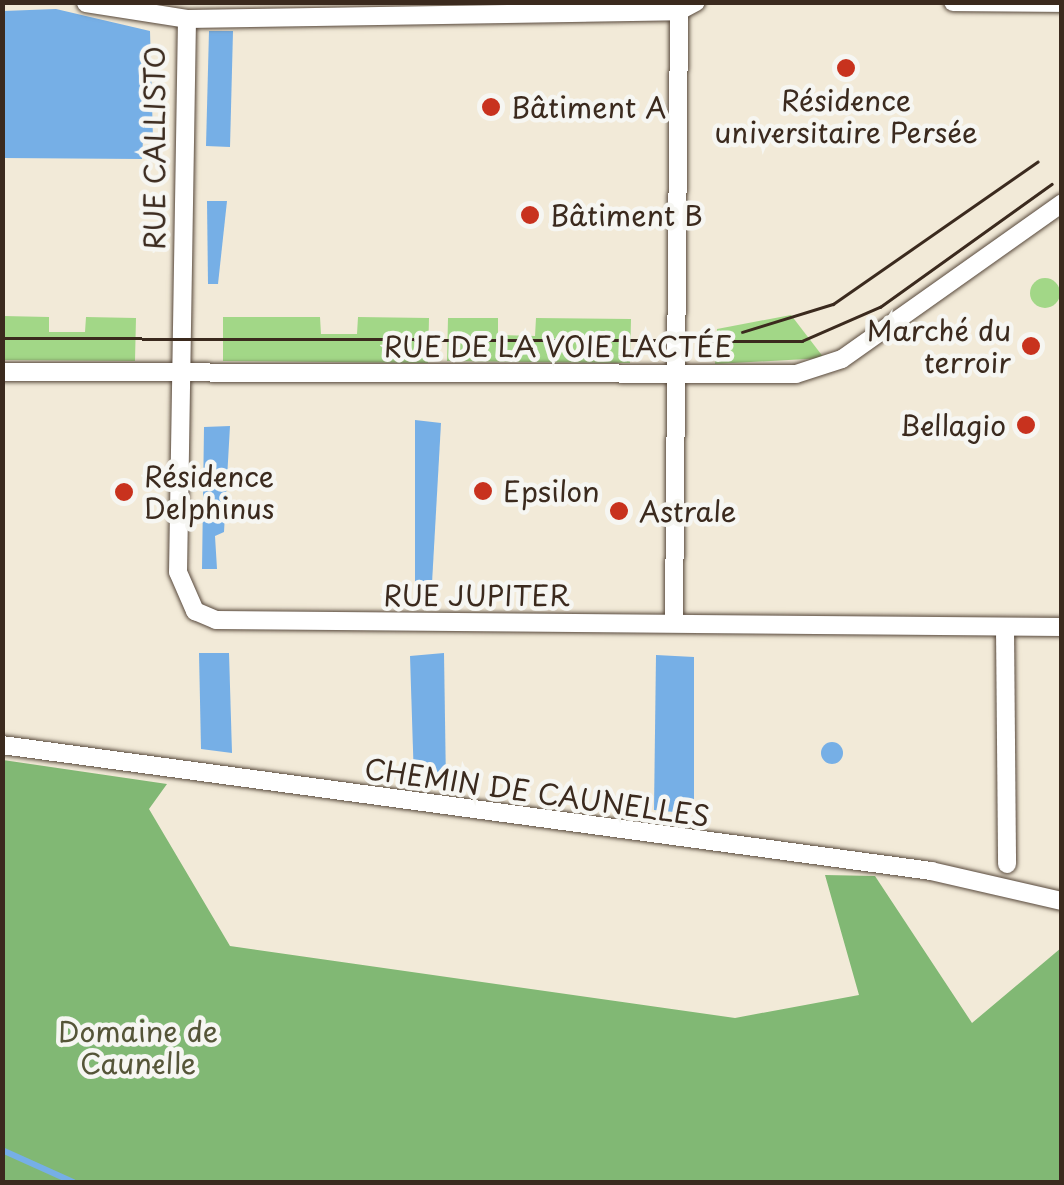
<!DOCTYPE html>
<meta charset="utf-8">
<style>
body{margin:0}
#map{position:relative;width:1064px;height:1185px;overflow:hidden;background:#f2ead8;font-family:"Playpen Sans",sans-serif}
div>[style]{position:absolute}
[style*='--x']{left:calc(var(--x)*1px);top:calc(var(--y)*1px);width:calc(var(--w)*1px);rotate:calc(var(--a)*1deg)}
.green>*{inset:0;background:#a2d787}
.round{border-radius:50%}
.forest>*{inset:0;background:#81b874}
.water>*{inset:0;background:#76afe6}
.stream>*{height:6px;margin:-3px;padding:0 3px;transform-origin:3px;border-radius:3px;background:#76afe6}
.roads{filter:drop-shadow(0 0 2px #56473a) drop-shadow(0 0 2px #56473a)}
.street>*{height:18px;margin:-9px;padding:0 9px;transform-origin:9px;border-radius:9px;background:#fff}
.tram>*{height:2.5px;margin:-1.25px;padding:0 1.25px;transform-origin:1.25px;border-radius:1.25px;background:#3b2a1e}
.dots>*{width:28px;height:28px;translate:-50% -50%;box-sizing:border-box;border:5px solid #f6f6f2;border-radius:50%}
span{translate:-50% -50%;white-space:nowrap;text-align:center;line-height:1.15;-webkit-text-stroke:9px #f6f6f2;paint-order:stroke}
.poi-label{font-size:28px;color:#3b2a1e}
.left{translate:0 -50%;text-align:left}
.right{translate:-100% -50%;text-align:right}
.street-label{font-size:28px;color:#3b2a1e}
.park-label{font-size:28px;color:#555538}
.frame{position:absolute;inset:0;border:5px solid #3b2a1e;pointer-events:none}
</style>
<div id="map">
<div class="green">
<i class="round" style="left:1030px;top:278px;width:30px;height:30px"></i>
<i style="clip-path:polygon(791px 315px,824px 358px,715px 364px,717px 329px)"></i>
<i style="clip-path:polygon(3px 316px,49px 317px,49px 332px,85px 332px,86px 317px,136px 318px,135px 361px,3px 360px)"></i>
<i style="clip-path:polygon(223px 317px,320px 317px,321px 334px,357px 334px,358px 317px,429px 318px,428px 363px,223px 361px)"></i>
<i style="clip-path:polygon(448px 318px,498px 318px,498px 335px,535px 336px,536px 318px,631px 319px,630px 363px,447px 361px)"></i>
</div>
<div class="forest">
<i style="clip-path:polygon(3px 760px,167px 784px,149px 809px,230px 946px,735px 1018px,859px 995px,825px 875px,875px 876px,972px 1023px,1061px 948px,1061px 1182px,3px 1182px)"></i>
</div>
<div class="water">
<i style="clip-path:polygon(56px 9px,150px 31px,153px 139px,143px 140px,142px 159px,3px 158px,3px 11px)"></i>
<i style="clip-path:polygon(209px 31px,233px 31px,230px 147px,206px 146px)"></i>
<i style="clip-path:polygon(207px 201px,227px 201px,218px 284px,208px 284px)"></i>
<i style="clip-path:polygon(415px 420px,441px 423px,432px 583px,415px 585px)"></i>
<i style="clip-path:polygon(230px 426px,224px 532px,215px 536px,217px 569px,202px 569px,204px 427px)"></i>
<i style="clip-path:polygon(199px 653px,229px 653px,232px 753px,201px 749px)"></i>
<i style="clip-path:polygon(444px 653px,446px 785px,414px 781px,410px 656px)"></i>
<i style="clip-path:polygon(656px 655px,694px 657px,694px 814px,654px 810px)"></i>
<i class="round" style="left:821px;top:742px;width:22px;height:22px"></i>
</div>
<div class="stream">
<i style="--x:2;--y:1150;--w:78;--a:24.3"></i>
</div>
<div class="roads">
<div class="street">
<i style="--x:953;--y:2;--w:109;--a:0.5"></i>
<i style="--x:86;--y:3;--w:102;--a:9"></i>
<i style="--x:187;--y:19;--w:492;--a:-0.9"></i>
<i style="--x:679;--y:11;--w:19;--a:-28"></i>
<i style="--x:187;--y:19;--w:553;--a:90.93"></i>
<i style="--x:178;--y:572;--w:43;--a:66.4"></i>
<i style="--x:195;--y:611;--w:23;--a:23"></i>
<i style="--x:216;--y:620;--w:846;--a:0.47"></i>
<i style="--x:2;--y:372;--w:794;--a:0.14"></i>
<i style="--x:796;--y:374;--w:48;--a:-18.1"></i>
<i style="--x:842;--y:359;--w:270;--a:-35.3"></i>
<i style="--x:674;--y:622;--w:611;--a:-89.53"></i>
<i style="--x:1005;--y:627;--w:237;--a:89.5"></i>
<i style="--x:2;--y:745;--w:938;--a:7.72"></i>
<i style="--x:931;--y:871;--w:134;--a:12.9"></i>
</div>
</div>
<div class="tram">
<i style="--x:742;--y:332;--w:95;--a:-17.1"></i>
<i style="--x:833;--y:304;--w:249;--a:-34.8"></i>
<i style="--x:2;--y:338;--w:800;--a:0.21"></i>
<i style="--x:802;--y:341;--w:85;--a:-23.6"></i>
<i style="--x:880;--y:307;--w:211;--a:-35.6"></i>
</div>
<div class="dots">
<i style="left:846px;top:68px;background:#c8321e"></i>
<i style="left:491px;top:107px;background:#c8321e"></i>
<i style="left:530px;top:215px;background:#c8321e"></i>
<i style="left:1031px;top:346px;background:#c8321e"></i>
<i style="left:1026px;top:425px;background:#c8321e"></i>
<i style="left:483px;top:491px;background:#c8321e"></i>
<i style="left:124px;top:492px;background:#c8321e"></i>
<i style="left:619px;top:511px;background:#c8321e"></i>
</div>
<div class="poi-label">
<span style="left:846px;top:116px">Résidence<br>universitaire Persée</span>
<span class="left" style="left:511px;top:107px">Bâtiment A</span>
<span class="left" style="left:550px;top:215px">Bâtiment B</span>
<span class="right" style="left:1011px;top:346px">Marché du<br>terroir</span>
<span class="right" style="left:1006px;top:425px">Bellagio</span>
<span class="left" style="left:144px;top:492px">Résidence<br>Delphinus</span>
<span class="left" style="left:503px;top:491px">Epsilon</span>
<span class="left" style="left:639px;top:511px">Astrale</span>
</div>
<div class="street-label">
<span style="left:154px;top:148px;rotate:-90deg">RUE CALLISTO</span>
<span style="left:558px;top:346px">RUE DE LA VOIE LACTÉE</span>
<span style="left:477px;top:595px">RUE JUPITER</span>
<span style="left:537px;top:792px;rotate:8deg">CHEMIN DE CAUNELLES</span>
</div>
<div class="park-label">
<span style="left:138px;top:1047px">Domaine de<br>Caunelle</span>
</div>
<div class="frame"></div>
</div>
